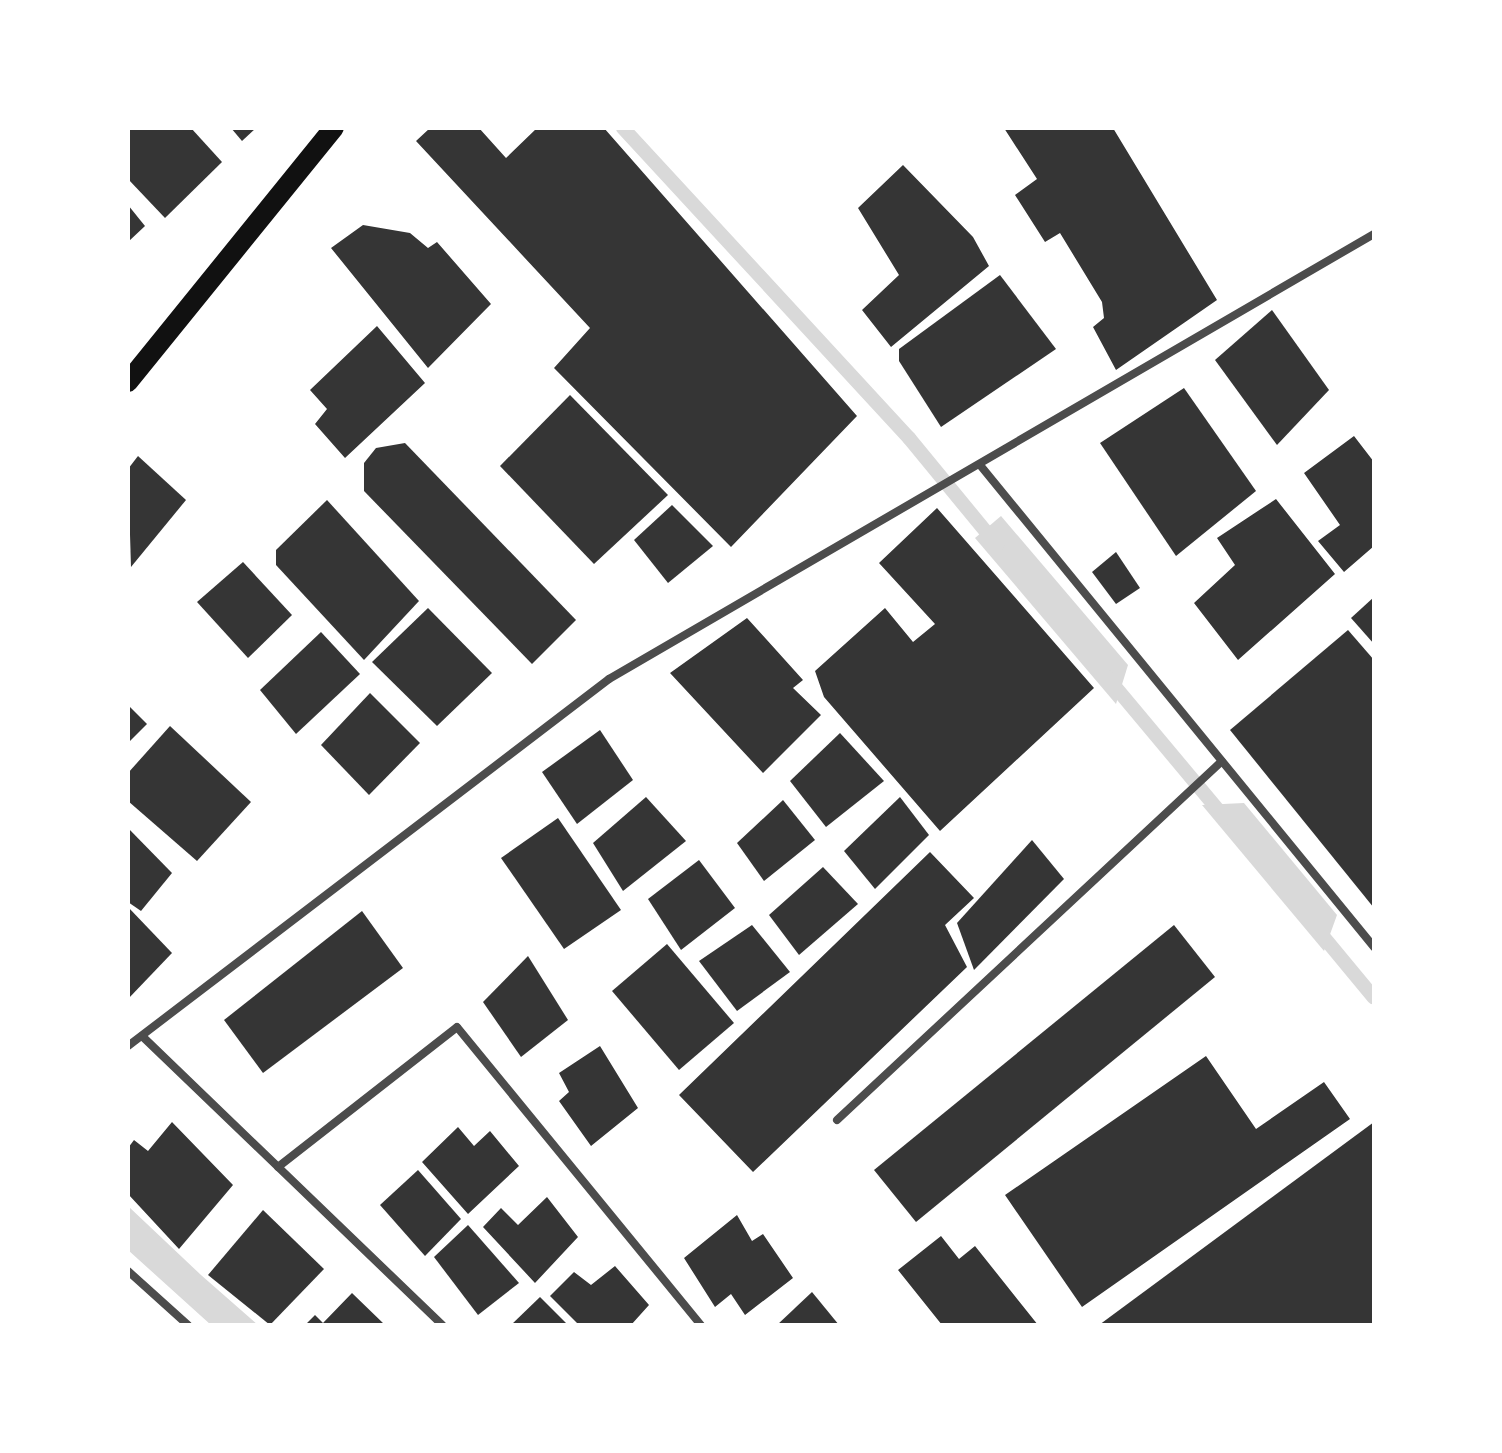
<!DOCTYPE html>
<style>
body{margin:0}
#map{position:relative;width:1502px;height:1453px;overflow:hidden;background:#fff;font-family:Inter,sans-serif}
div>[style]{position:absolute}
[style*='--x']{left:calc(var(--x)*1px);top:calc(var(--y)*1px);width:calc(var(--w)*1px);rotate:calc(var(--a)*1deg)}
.water>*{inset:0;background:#d9d9d9}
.stream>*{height:14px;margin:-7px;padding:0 7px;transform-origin:7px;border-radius:7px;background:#d9d9d9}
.building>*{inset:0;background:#353535}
.minor>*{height:8px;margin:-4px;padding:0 4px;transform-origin:4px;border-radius:4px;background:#4c4c4c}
.primary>*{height:20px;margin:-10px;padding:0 10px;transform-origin:10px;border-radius:10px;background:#111}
span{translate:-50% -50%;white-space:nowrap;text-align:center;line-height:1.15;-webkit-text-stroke:8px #fff;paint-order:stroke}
.frame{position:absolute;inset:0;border:130px solid #fff;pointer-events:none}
</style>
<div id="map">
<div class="water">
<i style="clip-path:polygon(1001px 516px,1128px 665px,1116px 704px,975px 538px)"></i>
<i style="clip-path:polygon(1244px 803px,1337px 915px,1324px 951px,1202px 805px)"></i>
<i style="clip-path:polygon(128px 1206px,201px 1275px,258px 1325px,211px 1325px,128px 1250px)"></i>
</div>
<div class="stream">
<i style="--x:623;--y:128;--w:422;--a:47.3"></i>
<i style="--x:909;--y:438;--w:139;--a:50.6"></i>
<i style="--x:1107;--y:677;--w:184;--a:50.1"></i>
<i style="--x:1317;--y:929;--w:89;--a:50.4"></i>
</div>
<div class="building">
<i style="clip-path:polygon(128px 128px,191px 128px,222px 162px,165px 218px,128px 179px)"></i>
<i style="clip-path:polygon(231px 128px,256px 128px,242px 141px)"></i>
<i style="clip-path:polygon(430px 128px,479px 128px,506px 158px,537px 128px,604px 128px,857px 416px,731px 547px,554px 368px,590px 328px,416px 141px)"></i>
<i style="clip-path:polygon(1004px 128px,1113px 128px,1217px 300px,1116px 370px,1093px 327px,1104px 318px,1102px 302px,1060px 233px,1045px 242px,1015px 195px,1037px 179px)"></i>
<i style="clip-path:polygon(903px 165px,973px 237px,989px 266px,891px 347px,862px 310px,899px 275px,858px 208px)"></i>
<i style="clip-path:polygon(128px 205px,145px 226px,128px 242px)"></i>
<i style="clip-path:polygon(363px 225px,410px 233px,428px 248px,437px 242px,491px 304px,428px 368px,331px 248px)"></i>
<i style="clip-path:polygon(1000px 275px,1056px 349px,941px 427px,899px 361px,899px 349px)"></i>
<i style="clip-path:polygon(1272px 310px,1329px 390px,1277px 445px,1215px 360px)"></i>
<i style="clip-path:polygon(377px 326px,425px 383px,345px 458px,315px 424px,327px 409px,310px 390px)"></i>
<i style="clip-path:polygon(1184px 388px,1256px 491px,1176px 556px,1100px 443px)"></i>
<i style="clip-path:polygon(570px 395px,668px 495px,594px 564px,500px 466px)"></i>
<i style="clip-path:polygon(1354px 436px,1374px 462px,1374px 546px,1344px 572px,1318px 541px,1340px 525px,1304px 473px)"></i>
<i style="clip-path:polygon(405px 443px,576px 620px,532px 664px,364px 491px,364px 463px,376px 448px)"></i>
<i style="clip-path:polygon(138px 456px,186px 500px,131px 567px,128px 469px)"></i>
<i style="clip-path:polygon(1276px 499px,1335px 574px,1238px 660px,1194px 603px,1235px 565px,1217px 538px)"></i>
<i style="clip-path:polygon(327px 500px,419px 601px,364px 660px,276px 565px,276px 550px)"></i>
<i style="clip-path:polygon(672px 505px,713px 546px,668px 583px,634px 540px)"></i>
<i style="clip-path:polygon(937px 508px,1094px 688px,940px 831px,824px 697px,815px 671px,885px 608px,913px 642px,935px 624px,879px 563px)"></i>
<i style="clip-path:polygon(1116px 552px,1140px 588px,1116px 604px,1092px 572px)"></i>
<i style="clip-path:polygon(243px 562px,292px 615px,248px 658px,197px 602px)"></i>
<i style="clip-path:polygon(1374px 597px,1374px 644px,1351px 618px)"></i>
<i style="clip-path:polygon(428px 608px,492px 673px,437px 726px,372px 662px)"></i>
<i style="clip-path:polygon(747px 618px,803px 680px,793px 688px,821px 715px,763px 773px,670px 673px)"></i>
<i style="clip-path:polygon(1348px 630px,1374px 660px,1374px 908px,1230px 730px)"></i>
<i style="clip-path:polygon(321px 632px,360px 674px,296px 734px,260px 690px)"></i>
<i style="clip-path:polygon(370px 693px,420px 743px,369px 795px,321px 745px)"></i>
<i style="clip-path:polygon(128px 705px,147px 724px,128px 743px)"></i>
<i style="clip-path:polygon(170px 726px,251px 802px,197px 861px,128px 801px,128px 773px)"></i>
<i style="clip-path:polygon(600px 730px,633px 780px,577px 824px,542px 772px)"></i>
<i style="clip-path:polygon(840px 733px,884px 781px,826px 827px,790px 781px)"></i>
<i style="clip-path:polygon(646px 797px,686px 841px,623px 891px,593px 843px)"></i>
<i style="clip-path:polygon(900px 797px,929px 835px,875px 889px,844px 851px)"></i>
<i style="clip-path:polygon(783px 800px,815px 840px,764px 881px,737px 843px)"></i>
<i style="clip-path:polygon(558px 818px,621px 910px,564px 949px,501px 858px)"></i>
<i style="clip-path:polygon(128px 828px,172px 873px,141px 911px,128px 902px)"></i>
<i style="clip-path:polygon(1032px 840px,1064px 879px,974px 970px,957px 923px)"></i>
<i style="clip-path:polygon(930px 852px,974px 898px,945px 925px,967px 967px,753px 1172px,679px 1095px)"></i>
<i style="clip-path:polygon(699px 860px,735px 908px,681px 950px,648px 899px)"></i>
<i style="clip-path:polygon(823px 867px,858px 904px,799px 955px,769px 915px)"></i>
<i style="clip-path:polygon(128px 907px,172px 953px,128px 999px)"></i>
<i style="clip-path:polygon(362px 911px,403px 968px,263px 1073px,224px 1020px)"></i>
<i style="clip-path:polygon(752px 925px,790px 972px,737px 1011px,699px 961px)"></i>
<i style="clip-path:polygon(1174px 925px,1215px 977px,916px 1222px,874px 1170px)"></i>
<i style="clip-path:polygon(667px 944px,734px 1023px,679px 1070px,612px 991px)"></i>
<i style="clip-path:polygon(528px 956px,568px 1020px,521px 1057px,483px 1002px)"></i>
<i style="clip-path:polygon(600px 1046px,638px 1108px,591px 1146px,559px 1101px,569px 1092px,559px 1073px)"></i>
<i style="clip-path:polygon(1206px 1056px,1256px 1129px,1324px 1082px,1350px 1119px,1082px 1307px,1005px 1195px)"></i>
<i style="clip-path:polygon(172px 1122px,233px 1185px,179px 1249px,128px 1194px,128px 1148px,134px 1140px,148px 1151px)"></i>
<i style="clip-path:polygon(1374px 1122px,1374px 1325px,1099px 1325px)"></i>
<i style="clip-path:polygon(458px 1127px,474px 1146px,490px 1131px,519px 1166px,468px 1214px,422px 1162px)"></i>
<i style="clip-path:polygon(418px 1170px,461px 1219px,425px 1256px,380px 1205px)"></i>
<i style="clip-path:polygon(547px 1197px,578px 1237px,535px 1283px,483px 1227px,501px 1208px,518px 1225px)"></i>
<i style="clip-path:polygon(263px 1210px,324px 1269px,270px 1325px,208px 1275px)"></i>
<i style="clip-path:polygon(737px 1215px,752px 1241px,763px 1234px,793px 1278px,745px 1315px,731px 1294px,715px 1307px,684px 1258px)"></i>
<i style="clip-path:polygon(468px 1225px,519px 1283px,478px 1315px,434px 1257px)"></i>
<i style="clip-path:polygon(941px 1236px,959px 1259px,975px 1246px,1038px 1325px,942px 1325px,898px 1270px)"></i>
<i style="clip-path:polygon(615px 1266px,649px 1305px,631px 1325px,579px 1325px,550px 1296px,574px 1272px,591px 1285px)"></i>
<i style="clip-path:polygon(812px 1292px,839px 1325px,777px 1325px)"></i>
<i style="clip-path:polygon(352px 1293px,385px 1325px,305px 1325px,315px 1315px,323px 1323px)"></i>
<i style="clip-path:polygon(540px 1297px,568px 1325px,511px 1325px)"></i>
</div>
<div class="minor">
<i style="--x:980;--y:465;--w:623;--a:50.74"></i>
<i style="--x:142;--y:1036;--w:417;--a:43.9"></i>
<i style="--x:128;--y:1046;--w:605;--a:-37.34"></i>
<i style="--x:609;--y:679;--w:885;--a:-30.19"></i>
<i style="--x:837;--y:1120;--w:526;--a:-43"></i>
<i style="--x:278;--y:1167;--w:227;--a:-38"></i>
<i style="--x:457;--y:1027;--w:385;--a:50.7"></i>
<i style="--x:128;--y:1271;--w:81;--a:42"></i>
</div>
<div class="primary">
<i style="--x:128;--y:382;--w:327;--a:-51"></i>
</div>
<div class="frame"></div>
</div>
